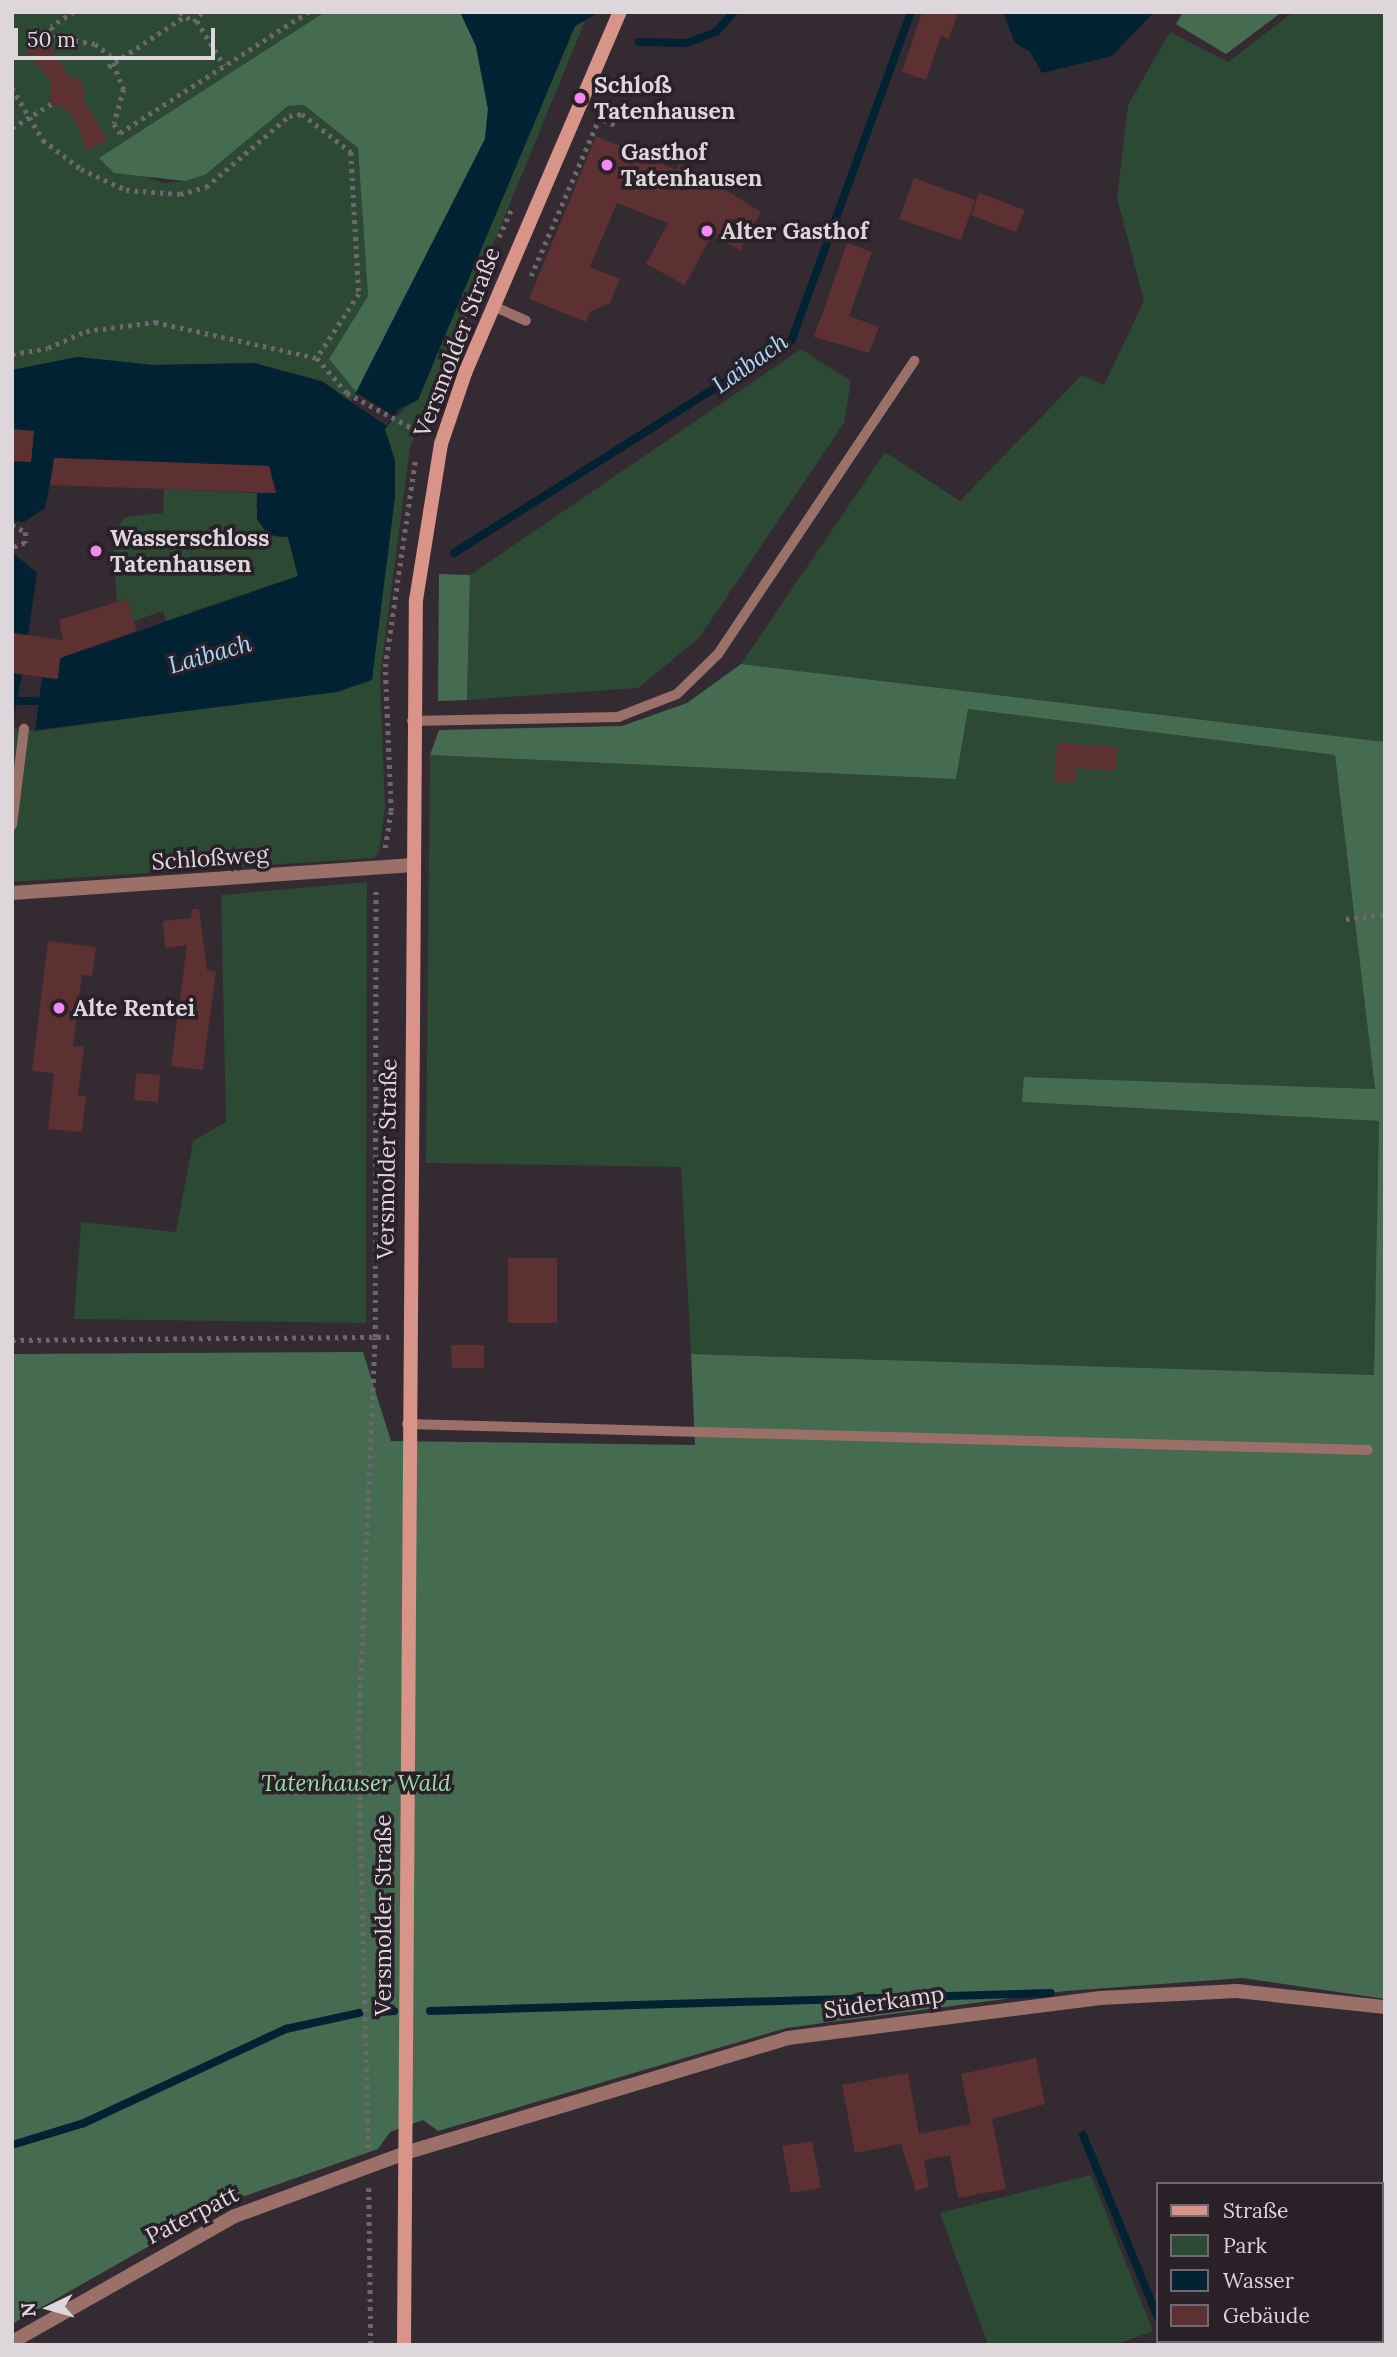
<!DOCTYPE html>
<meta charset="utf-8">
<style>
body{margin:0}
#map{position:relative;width:1397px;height:2357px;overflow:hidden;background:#332a32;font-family:Lora,serif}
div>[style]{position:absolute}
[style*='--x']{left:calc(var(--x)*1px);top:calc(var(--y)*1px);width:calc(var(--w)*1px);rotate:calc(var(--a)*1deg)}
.green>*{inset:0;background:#2b4933}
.forest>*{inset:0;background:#456c50}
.water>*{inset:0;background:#023}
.pier>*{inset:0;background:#332a32}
.stream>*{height:8px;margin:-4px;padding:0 4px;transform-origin:4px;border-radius:4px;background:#023}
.building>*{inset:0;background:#5d3131}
.path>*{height:4.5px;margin-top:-2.25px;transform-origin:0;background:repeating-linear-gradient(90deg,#6f676e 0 3.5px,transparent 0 8.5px)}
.service>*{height:10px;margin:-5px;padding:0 5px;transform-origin:5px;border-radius:5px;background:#9a7068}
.minor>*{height:14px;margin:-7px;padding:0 7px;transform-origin:7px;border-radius:7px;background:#9a7068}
.secondary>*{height:14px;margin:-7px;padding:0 7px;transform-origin:7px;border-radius:7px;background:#d89489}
.dots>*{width:19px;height:19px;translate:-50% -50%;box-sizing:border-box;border:4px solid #292028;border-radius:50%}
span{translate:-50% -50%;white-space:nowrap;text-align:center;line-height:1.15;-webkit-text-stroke:7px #292028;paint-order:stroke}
.poi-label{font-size:23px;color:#ddd7dc;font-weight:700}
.left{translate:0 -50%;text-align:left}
.street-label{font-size:23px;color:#ddd7dc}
.park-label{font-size:23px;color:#9bdcac;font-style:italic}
.water-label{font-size:24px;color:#a3dcfd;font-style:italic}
.frame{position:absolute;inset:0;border:14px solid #ddd7dc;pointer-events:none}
.legend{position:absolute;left:1156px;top:2182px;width:228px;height:161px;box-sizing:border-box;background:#292028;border:2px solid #716970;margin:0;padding:9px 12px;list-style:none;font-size:21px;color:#ddd7dc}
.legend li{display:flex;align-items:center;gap:14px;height:35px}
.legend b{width:35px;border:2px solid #716970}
.north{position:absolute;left:14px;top:2273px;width:70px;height:70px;-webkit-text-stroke:5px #292028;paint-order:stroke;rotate:265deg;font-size:19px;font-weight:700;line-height:28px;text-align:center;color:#ddd7dc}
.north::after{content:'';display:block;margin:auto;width:24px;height:32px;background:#ddd7dc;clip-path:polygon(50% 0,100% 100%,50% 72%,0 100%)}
.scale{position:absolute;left:14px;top:28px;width:201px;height:32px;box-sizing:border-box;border:4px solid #ddd7dc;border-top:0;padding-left:9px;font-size:21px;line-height:24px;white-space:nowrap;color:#ddd7dc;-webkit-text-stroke:5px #292028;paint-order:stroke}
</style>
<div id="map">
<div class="green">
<i style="clip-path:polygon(12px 12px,325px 12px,100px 158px,163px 183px,185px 181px,205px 175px,288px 106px,304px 105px,358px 148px,368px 296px,329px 359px,357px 393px,351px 402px,323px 381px,254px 363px,153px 365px,77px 357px,12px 370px)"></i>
<i style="clip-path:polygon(1293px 12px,1385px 12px,1385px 742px,741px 664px,885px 452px,960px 501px,1082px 375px,1104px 385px,1144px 301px,1117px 198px,1128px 105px,1170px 32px,1228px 62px)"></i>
<i style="clip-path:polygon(585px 21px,410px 447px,380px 677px,385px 808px,379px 851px,374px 858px,12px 882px,12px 728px,38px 731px,279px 698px,387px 565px,395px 461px,385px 429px,407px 406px,575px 26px)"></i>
<i style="clip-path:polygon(801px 349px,851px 381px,844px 423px,699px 638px,638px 688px,467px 700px,470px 575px)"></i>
<i style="clip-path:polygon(164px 489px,257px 493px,256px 507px,277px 537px,288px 537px,298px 576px,166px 621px,163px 611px,134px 621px,127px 599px,117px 602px,112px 535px,125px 517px,163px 513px)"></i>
<i style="clip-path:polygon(968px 709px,1335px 755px,1375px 1089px,1025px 1077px,1022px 1102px,1380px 1121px,1374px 1375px,691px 1354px,681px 1167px,426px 1163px,430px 755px,956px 779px)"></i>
<i style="clip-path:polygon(367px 882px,366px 1323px,74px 1319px,81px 1222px,176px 1232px,193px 1141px,226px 1122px,221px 895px)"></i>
<i style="clip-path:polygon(1091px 2175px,1153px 2331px,1115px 2345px,988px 2345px,940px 2213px)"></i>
</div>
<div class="forest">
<i style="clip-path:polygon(325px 12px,460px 12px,476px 46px,488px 109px,485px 139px,357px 393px,329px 359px,368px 296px,358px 148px,304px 105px,288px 106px,205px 175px,185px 181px,114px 173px,99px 158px)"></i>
<i style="clip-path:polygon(1183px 12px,1282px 12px,1226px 54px,1176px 24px)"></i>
<i style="clip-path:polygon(439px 574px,470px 575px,467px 700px,438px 701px)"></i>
<i style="clip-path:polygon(741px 664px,1385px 742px,1385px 1999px,1243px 1978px,1066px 1991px,786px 2028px,438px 2131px,423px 2120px,390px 2132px,378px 2149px,225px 2203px,12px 2324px,12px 1354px,363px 1352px,391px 1441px,695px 1445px,691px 1354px,1374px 1375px,1379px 1121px,1022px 1102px,1024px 1077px,1375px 1089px,1335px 755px,968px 709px,956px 779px,430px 755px,439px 730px,622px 726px,687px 703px)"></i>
</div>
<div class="water">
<i style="clip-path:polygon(460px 12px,596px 14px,575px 26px,418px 400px,399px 409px,385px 429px,395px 461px,395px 497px,372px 680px,337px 692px,35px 730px,42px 677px,57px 679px,60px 658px,298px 576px,288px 537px,268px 535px,257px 519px,257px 493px,276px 493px,269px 466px,55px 458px,45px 508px,24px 522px,12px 521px,12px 461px,31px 462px,34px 431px,12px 429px,12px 370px,77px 357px,153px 365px,254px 363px,323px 382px,351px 402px,485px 139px,488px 109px,476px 46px)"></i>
<i style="clip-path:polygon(1003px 12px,1154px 12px,1112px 56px,1042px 73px,1030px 52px,1015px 43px)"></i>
<i style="clip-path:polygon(12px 552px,37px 573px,28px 635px,12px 633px)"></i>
<i style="clip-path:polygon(12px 673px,22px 674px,12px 728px)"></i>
</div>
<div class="pier">
<i style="clip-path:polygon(357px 393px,393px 416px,387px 426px,351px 402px)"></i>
<i style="clip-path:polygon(22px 674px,26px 675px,18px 728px,14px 727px)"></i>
<i style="clip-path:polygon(39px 676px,42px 677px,35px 730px,31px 730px)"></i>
</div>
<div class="stream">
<i style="--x:639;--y:42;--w:48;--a:1.2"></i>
<i style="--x:687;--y:43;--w:31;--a:-21"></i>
<i style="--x:716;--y:32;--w:27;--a:-48"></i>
<i style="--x:454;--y:553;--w:400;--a:-32.3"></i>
<i style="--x:792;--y:339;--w:348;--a:-70"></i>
<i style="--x:12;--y:701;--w:36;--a:0"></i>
<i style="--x:430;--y:2011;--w:621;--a:-1.66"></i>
<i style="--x:381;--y:2012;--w:13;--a:-4"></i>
<i style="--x:1083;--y:2135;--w:195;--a:67.7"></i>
<i style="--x:12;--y:2145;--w:75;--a:-17"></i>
<i style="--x:84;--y:2123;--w:223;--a:-25"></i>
<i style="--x:286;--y:2029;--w:75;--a:-12.4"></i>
<i style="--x:1168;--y:2341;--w:4;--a:63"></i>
</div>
<div class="building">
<i style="clip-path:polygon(922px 12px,958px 12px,949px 39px,941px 36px,926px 80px,902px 72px)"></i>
<i style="clip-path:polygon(44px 38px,68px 75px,83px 82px,84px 102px,107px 139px,87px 151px,71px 112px,50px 103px,51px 82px,25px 50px)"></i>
<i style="clip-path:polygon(596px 136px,676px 170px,679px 164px,695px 171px,761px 212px,740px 250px,712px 235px,685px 285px,646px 264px,668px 223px,617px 203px,590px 267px,620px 279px,610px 303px,590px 312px,586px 322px,529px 299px)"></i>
<i style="clip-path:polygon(914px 178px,975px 200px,961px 240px,899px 219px)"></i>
<i style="clip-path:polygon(979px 193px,1025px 210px,1016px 232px,971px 215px)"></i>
<i style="clip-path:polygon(847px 243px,872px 252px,849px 316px,879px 327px,869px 353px,814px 337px)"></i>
<i style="clip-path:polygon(12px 429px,34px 431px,31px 462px,12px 461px)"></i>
<i style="clip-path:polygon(54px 458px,269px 466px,276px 493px,50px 485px)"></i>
<i style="clip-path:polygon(127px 599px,137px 631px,60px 658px,58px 679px,12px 673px,12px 633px,63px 640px,59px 620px)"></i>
<i style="clip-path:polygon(1057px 743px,1118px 747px,1116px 771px,1076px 768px,1075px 783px,1054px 782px)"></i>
<i style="clip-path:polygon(192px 909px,199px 909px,207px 970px,216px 972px,203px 1070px,171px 1066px,187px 945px,165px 948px,163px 921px,191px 918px)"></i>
<i style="clip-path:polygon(48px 941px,96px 947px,92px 976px,82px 975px,73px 1046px,84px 1047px,78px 1096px,86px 1096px,82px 1132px,48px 1129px,54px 1073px,32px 1071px)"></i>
<i style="clip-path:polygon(136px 1073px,160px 1075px,158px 1102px,134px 1100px)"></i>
<i style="clip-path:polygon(508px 1258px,557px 1258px,557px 1323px,508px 1323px)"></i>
<i style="clip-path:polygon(451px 1345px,484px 1345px,484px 1368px,452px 1368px)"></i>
<i style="clip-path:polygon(1036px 2058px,1045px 2104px,992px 2119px,1006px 2189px,958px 2198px,950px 2155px,924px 2160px,929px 2187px,916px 2191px,901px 2144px,855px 2153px,842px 2085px,908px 2073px,919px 2134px,971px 2124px,961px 2074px)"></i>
<i style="clip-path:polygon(812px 2141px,821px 2188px,791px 2193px,782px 2146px)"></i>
</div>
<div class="path">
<i style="--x:74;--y:12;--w:27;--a:147"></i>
<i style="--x:51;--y:27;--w:13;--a:58"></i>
<i style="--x:58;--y:38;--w:37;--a:9"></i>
<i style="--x:95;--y:44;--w:19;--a:36"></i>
<i style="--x:110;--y:55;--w:37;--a:68"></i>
<i style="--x:124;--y:89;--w:36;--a:106"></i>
<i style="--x:114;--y:124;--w:11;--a:56"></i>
<i style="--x:120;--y:133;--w:224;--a:-32.8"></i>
<i style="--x:180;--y:12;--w:17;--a:36"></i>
<i style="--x:194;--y:22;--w:13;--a:-51"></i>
<i style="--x:197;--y:21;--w:52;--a:58.5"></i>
<i style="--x:108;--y:67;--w:89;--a:-33.5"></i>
<i style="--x:12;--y:88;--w:61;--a:59.2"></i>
<i style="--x:43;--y:140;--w:48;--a:37.3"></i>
<i style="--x:81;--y:169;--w:50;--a:25"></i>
<i style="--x:126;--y:190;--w:54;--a:4.2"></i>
<i style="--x:180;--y:194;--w:27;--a:-15"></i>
<i style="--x:206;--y:187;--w:109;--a:-40.5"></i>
<i style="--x:289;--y:116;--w:13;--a:-9"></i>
<i style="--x:302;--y:114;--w:62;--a:37.8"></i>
<i style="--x:351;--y:152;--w:142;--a:86.8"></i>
<i style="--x:359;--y:294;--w:77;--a:123.3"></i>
<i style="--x:317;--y:358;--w:46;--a:49.4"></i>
<i style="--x:347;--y:393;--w:86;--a:28.3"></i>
<i style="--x:596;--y:116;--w:23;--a:25"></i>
<i style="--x:12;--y:128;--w:46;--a:-31.6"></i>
<i style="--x:499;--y:237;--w:30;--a:-66"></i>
<i style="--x:531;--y:276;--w:169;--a:-66.6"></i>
<i style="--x:460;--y:327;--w:34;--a:-67"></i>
<i style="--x:12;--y:354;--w:36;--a:-9"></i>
<i style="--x:48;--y:348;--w:42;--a:-24.1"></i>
<i style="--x:86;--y:331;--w:70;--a:-7.4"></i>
<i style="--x:155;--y:322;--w:166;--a:12.5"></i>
<i style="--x:12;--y:525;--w:16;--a:27"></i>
<i style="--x:26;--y:532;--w:11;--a:95"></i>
<i style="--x:25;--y:543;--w:14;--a:159"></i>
<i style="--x:385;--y:848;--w:37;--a:-81"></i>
<i style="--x:391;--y:811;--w:144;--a:-92.4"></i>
<i style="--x:385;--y:667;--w:208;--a:-81.7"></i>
<i style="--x:1346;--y:919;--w:39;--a:-7"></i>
<i style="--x:12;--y:1340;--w:381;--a:-0.5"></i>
<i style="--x:368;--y:2148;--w:409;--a:-91.4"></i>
<i style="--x:358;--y:1739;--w:402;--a:-87.6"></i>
<i style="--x:375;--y:1337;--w:450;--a:-89.9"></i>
<i style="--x:369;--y:2188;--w:157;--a:89.3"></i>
</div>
<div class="service">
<i style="--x:493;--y:306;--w:36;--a:24"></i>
<i style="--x:412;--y:721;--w:206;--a:-1.1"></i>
<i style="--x:618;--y:717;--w:63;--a:-21.3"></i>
<i style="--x:677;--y:694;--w:57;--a:-44.3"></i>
<i style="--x:718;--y:654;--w:353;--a:-56.2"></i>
<i style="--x:12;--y:825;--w:97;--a:-82.9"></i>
<i style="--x:407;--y:1424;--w:961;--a:1.55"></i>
</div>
<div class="minor">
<i style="--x:12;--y:893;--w:399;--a:-4"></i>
<i style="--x:12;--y:2342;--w:256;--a:-29.5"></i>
<i style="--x:235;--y:2216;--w:181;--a:-20.3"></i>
<i style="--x:405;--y:2153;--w:400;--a:-16.7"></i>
<i style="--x:788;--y:2038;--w:315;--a:-7.3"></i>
<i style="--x:1100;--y:1998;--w:137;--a:-2.9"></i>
<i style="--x:1237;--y:1991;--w:149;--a:6.2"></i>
</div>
<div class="secondary">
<i style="--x:404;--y:2345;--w:1745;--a:-89.61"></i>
<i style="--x:416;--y:600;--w:158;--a:-80.9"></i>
<i style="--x:441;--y:444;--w:75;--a:-71.3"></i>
<i style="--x:465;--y:373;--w:393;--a:-66.8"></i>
</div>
<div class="dots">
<i style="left:580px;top:98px;background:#f589ef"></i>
<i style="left:607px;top:165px;background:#f589ef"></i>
<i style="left:707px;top:231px;background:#f589ef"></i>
<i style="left:96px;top:551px;background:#f589ef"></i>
<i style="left:59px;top:1008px;background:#f589ef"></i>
</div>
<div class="poi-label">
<span class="left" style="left:594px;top:98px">Schloß<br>Tatenhausen</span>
<span class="left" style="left:621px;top:165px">Gasthof<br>Tatenhausen</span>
<span class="left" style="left:721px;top:231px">Alter Gasthof</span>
<span class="left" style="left:110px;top:551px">Wasserschloss<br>Tatenhausen</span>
<span class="left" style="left:73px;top:1008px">Alte Rentei</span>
</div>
<div class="street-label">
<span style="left:457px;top:342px;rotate:-69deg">Versmolder Straße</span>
<span style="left:210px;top:858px;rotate:-4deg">Schloßweg</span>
<span style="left:387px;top:1159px;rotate:-89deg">Versmolder Straße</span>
<span style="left:383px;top:1915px;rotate:-90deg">Versmolder Straße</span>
<span style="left:884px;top:2002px;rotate:-8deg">Süderkamp</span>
<span style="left:192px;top:2215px;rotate:-27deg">Paterpatt</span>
</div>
<div class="park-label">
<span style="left:356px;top:1783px">Tatenhauser Wald</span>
</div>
<div class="water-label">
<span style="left:750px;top:363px;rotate:-35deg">Laibach</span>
<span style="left:210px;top:654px;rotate:-16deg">Laibach</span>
</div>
<div class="frame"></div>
<ul class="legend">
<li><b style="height:9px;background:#d89489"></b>Straße</li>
<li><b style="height:19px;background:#2b4933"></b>Park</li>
<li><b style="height:19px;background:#023"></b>Wasser</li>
<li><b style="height:19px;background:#5d3131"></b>Gebäude</li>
</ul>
<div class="north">N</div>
<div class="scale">50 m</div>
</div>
